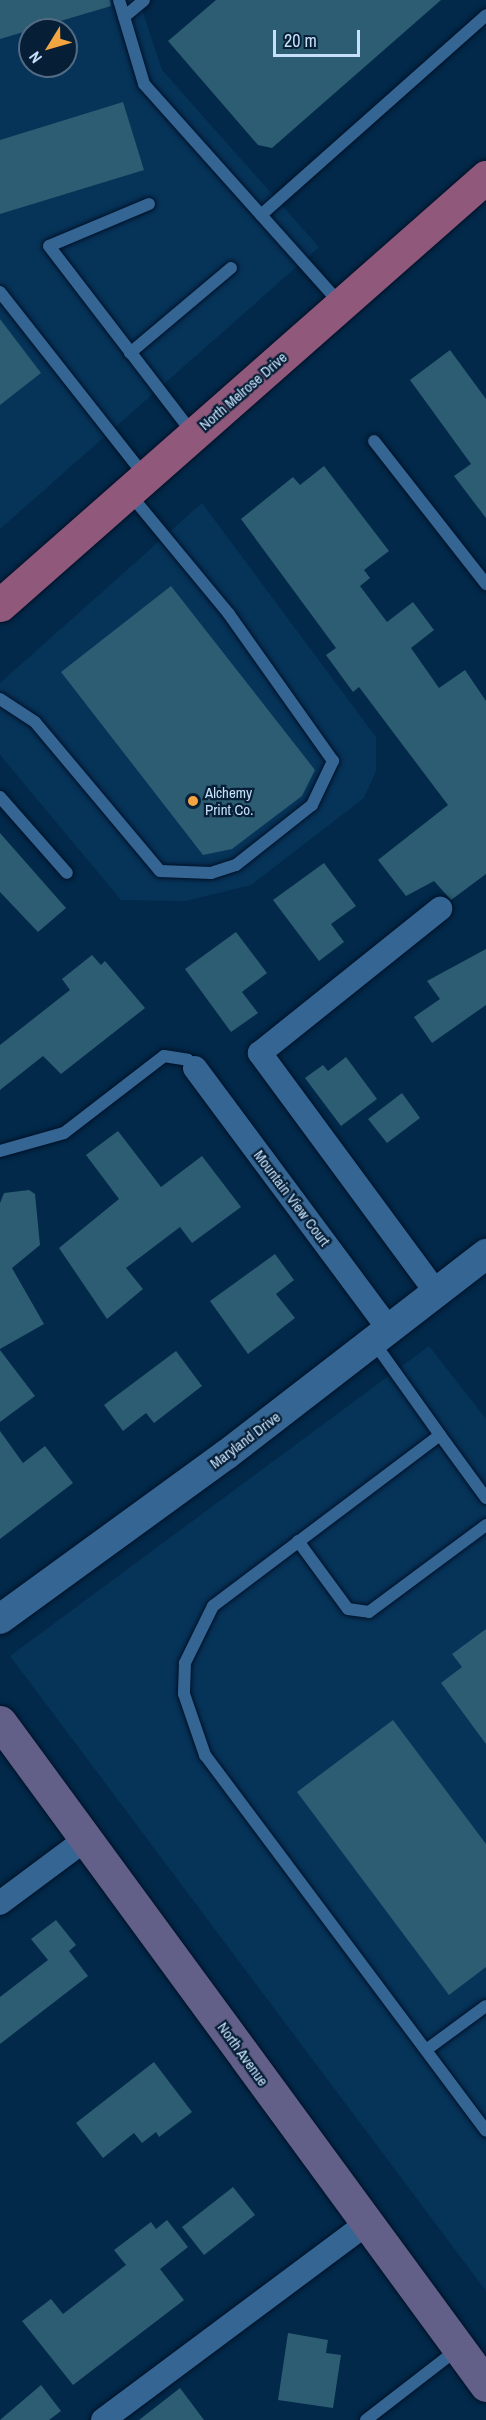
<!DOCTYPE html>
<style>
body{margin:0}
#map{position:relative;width:486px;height:2420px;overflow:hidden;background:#022949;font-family:"Archivo Narrow",sans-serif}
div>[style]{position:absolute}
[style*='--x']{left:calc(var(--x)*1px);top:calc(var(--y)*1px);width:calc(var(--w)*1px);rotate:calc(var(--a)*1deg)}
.built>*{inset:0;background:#063358}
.building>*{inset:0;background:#2d5d72}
.roads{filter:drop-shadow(0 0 2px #001127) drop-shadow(0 0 2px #001127)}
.service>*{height:12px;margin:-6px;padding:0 6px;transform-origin:6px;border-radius:6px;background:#346593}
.minor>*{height:24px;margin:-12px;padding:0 12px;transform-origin:12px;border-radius:12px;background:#346593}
.tertiary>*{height:30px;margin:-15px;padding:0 15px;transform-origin:15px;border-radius:15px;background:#346593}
.secondary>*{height:33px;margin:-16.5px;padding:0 16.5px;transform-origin:16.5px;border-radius:16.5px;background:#625f88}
.primary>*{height:33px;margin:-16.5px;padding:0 16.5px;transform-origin:16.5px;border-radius:16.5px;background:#90597c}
.dots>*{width:16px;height:16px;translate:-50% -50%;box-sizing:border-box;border:3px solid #061f36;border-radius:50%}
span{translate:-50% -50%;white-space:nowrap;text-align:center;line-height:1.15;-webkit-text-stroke:4.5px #061f36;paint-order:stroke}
.street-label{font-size:15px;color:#c6e0fa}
.poi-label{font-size:15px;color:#c6e0fa}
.left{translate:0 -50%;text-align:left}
.north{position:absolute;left:18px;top:18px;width:60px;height:60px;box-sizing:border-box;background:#061f36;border:2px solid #536c84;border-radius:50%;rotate:233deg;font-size:16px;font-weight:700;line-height:24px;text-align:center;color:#c6e0fa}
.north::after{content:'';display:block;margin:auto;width:21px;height:27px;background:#f2a541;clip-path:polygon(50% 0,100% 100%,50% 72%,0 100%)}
.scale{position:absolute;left:273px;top:30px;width:87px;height:27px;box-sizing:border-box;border:3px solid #c6e0fa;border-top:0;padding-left:8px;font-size:18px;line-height:21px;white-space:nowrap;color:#c6e0fa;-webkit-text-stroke:4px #061f36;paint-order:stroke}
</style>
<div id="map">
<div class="built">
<i style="clip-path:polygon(evenodd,0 0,139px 0,162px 70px,319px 247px,0 529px,0 0,30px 30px,66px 30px,66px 66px,30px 66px,30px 30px)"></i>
<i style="clip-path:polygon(202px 503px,376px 737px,376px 771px,364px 798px,251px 885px,186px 901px,121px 900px,0 755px,0 683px)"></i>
<i style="clip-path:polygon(429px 1346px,486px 1419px,486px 2291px,10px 1656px)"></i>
</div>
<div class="building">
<i style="clip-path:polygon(0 0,110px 0,111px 6px,0 39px)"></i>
<i style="clip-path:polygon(216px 0,441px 0,272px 148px,258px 145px,168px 41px)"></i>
<i style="clip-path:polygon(123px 102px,144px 170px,0 214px,0 140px)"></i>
<i style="clip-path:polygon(0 319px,41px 373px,0 405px)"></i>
<i style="clip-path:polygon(450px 350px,486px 399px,486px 518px,454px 476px,471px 464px,410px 380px)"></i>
<i style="clip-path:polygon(324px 466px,389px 551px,364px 570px,370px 578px,360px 586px,387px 622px,413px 602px,434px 630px,411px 648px,439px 688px,465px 670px,486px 701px,486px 874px,451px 900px,434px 881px,406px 896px,378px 860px,448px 805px,359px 687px,353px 692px,326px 655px,336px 648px,241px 519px,293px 477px,300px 485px)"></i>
<i style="clip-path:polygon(171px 586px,315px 770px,302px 796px,232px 849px,203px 855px,61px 672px)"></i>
<i style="clip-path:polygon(0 833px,66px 908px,38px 932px,0 892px)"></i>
<i style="clip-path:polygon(324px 863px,356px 906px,331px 924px,344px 942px,319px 961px,273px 900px)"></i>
<i style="clip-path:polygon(236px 932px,267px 973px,242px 992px,258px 1013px,231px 1032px,185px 969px)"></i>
<i style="clip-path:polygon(486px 949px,486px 1005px,432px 1043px,414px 1017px,440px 999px,427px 981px)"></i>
<i style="clip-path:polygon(92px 955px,101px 965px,105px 961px,145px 1008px,61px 1074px,43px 1056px,0 1090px,0 1045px,70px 990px,62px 979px)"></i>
<i style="clip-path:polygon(346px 1057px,377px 1099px,341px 1126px,305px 1078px,323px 1065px,328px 1071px)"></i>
<i style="clip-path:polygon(402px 1093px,420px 1118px,387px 1143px,368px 1119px)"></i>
<i style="clip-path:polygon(118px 1131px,161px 1187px,202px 1156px,241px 1207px,192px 1243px,180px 1227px,126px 1268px,143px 1289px,107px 1319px,59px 1248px,119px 1199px,86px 1155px)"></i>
<i style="clip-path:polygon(29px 1190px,35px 1194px,40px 1245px,12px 1268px,44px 1324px,0 1349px,0 1203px,4px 1193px)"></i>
<i style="clip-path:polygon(275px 1254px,294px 1280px,276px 1294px,295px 1318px,248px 1354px,210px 1301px)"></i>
<i style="clip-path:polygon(0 1350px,35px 1396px,0 1422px)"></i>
<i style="clip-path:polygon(176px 1351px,202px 1386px,154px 1423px,146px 1413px,123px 1431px,104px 1405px)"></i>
<i style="clip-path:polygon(0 1431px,23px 1463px,45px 1446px,73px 1483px,0 1539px)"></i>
<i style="clip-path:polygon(486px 1629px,486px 1744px,441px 1683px,462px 1667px,452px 1654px)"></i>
<i style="clip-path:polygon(393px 1720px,486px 1844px,486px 1967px,449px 1995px,297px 1792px)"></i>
<i style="clip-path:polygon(56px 1920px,76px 1945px,69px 1951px,88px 1976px,0 2044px,0 1997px,48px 1960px,31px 1939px)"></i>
<i style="clip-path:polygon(154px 2062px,192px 2112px,159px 2137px,156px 2132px,142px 2143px,134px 2133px,103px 2158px,76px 2123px)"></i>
<i style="clip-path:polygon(233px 2187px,255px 2215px,204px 2255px,182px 2227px)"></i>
<i style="clip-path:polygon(167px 2220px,188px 2247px,160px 2269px,184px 2300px,73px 2385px,22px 2321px,51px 2299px,63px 2314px,126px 2265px,114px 2250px,151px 2222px,156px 2229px)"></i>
<i style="clip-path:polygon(288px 2333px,328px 2340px,326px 2353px,341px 2355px,333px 2408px,278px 2400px)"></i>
<i style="clip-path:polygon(41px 2385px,61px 2411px,49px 2420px,0 2420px)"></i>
<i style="clip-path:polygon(180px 2388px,204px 2420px,139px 2420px)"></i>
</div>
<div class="roads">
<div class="service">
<i style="--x:119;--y:0;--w:88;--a:73.4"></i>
<i style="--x:144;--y:84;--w:294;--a:48.2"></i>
<i style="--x:124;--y:17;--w:26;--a:-40"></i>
<i style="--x:149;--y:204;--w:108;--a:157.2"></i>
<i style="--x:49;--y:246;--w:237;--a:52.5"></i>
<i style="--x:261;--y:215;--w:301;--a:-41.6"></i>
<i style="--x:0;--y:292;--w:234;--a:51.8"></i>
<i style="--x:130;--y:353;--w:132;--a:-40.1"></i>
<i style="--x:374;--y:441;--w:182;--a:51.9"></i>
<i style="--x:0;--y:699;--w:42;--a:33.3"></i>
<i style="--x:35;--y:722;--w:194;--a:50"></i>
<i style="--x:160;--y:871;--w:51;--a:2.2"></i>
<i style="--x:211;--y:873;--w:26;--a:-18"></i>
<i style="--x:236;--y:865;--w:97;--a:-38.3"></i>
<i style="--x:312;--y:805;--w:49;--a:-64.5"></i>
<i style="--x:333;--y:761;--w:180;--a:-125.3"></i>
<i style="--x:229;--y:614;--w:157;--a:-129.6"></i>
<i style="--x:0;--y:797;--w:101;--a:48.6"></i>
<i style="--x:0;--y:1151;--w:66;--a:-15.7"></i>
<i style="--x:64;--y:1133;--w:126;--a:-37.6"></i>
<i style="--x:164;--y:1056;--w:24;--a:9"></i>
<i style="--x:188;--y:1060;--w:11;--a:49"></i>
<i style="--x:373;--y:1341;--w:115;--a:54.5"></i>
<i style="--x:440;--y:1435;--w:284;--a:143"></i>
<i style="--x:213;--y:1606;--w:64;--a:116.2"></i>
<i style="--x:185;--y:1663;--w:31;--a:92"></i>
<i style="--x:184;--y:1694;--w:65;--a:71"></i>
<i style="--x:205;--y:1755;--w:469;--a:53.2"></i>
<i style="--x:440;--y:1435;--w:78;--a:53.9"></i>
<i style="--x:298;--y:1541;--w:84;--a:53.7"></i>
<i style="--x:348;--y:1609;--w:21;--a:8"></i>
<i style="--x:369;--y:1612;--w:146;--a:-36.6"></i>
<i style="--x:426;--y:2050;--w:74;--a:-36.3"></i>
<i style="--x:366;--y:2420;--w:116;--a:-37.7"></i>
</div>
<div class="minor">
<i style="--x:195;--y:1068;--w:325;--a:53.4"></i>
<i style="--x:436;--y:1292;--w:297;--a:-126.4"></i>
<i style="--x:260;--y:1053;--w:231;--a:-38.7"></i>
<i style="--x:0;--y:1903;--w:107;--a:-36.7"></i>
<i style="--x:103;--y:2420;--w:329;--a:-36.7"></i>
</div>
<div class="tertiary">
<i style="--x:0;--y:1619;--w:279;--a:-36"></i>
<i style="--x:226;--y:1455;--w:329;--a:-37.7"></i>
</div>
<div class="secondary">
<i style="--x:0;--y:1722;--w:822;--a:53.76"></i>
</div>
<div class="primary">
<i style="--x:0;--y:605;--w:648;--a:-41.37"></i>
</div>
</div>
<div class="dots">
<i style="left:193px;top:801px;background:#f2a541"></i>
</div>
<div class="street-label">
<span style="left:243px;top:391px;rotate:-41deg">North Melrose Drive</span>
<span style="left:292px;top:1198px;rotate:53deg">Mountain View Court</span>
<span style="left:245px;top:1440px;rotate:-37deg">Maryland Drive</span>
<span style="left:243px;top:2054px;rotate:54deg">North Avenue</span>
</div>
<div class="poi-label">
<span class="left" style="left:205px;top:801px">Alchemy<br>Print Co.</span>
</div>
<div class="north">N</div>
<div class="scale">20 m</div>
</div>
